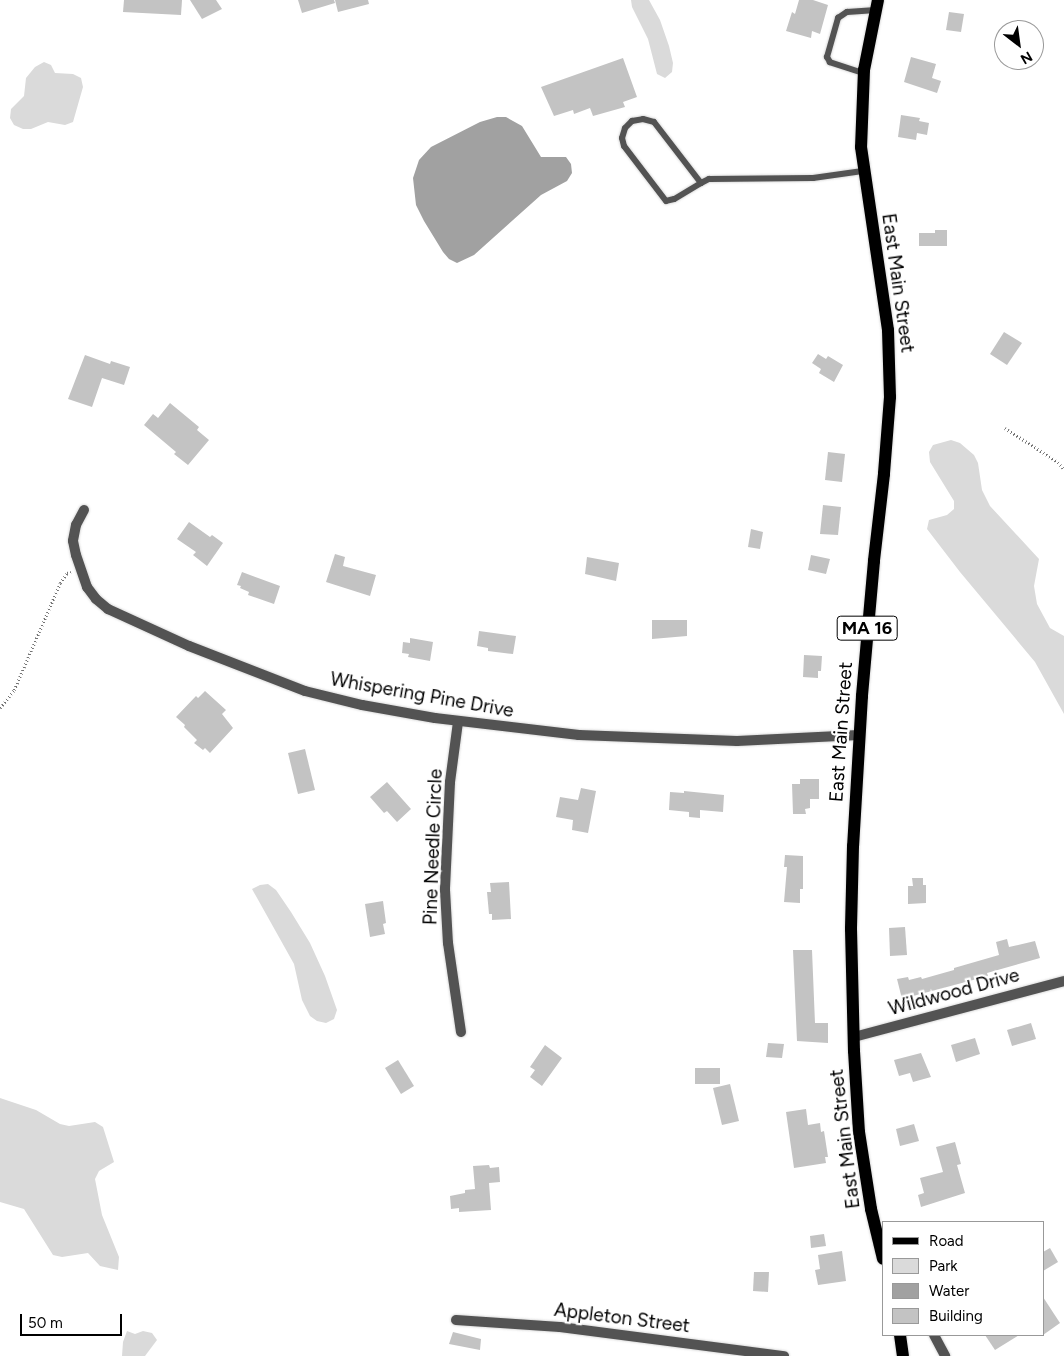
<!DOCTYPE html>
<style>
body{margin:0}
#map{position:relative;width:1064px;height:1356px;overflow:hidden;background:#fff;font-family:Figtree,sans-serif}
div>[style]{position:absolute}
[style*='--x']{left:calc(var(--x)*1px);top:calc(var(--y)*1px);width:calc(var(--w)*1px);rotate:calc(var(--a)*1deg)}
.green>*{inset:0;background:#dadada}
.water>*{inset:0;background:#a1a1a1}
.building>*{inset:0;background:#c3c3c3}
.path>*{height:2.5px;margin-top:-1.25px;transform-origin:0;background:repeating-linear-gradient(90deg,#757575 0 1px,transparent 0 3.5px)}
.roads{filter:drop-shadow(0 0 1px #dbdbdb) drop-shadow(0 0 1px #dbdbdb)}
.service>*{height:6px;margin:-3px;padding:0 3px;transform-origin:3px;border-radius:3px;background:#535353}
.minor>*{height:10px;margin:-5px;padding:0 5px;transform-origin:5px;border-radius:5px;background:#535353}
.primary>*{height:12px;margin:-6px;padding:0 6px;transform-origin:6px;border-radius:6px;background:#000}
span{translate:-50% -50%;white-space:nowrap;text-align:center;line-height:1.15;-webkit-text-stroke:4.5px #fff;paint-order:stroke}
.shield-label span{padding:1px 4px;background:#fff;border:1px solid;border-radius:4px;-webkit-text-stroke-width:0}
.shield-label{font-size:18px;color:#000;font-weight:700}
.street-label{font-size:19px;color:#000}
.legend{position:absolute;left:882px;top:1221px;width:162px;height:115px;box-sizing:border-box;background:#fff;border:1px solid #999;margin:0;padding:6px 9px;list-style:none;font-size:15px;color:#000}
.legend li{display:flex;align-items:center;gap:10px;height:25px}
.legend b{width:25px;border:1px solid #999}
.north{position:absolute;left:994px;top:20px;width:50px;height:50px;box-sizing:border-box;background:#fff;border:1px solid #999;border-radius:50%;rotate:150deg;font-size:14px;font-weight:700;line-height:20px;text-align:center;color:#000}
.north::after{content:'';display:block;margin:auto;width:18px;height:22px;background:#000;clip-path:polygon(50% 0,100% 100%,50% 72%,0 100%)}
.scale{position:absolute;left:20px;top:1314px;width:102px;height:22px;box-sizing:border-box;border:2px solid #000;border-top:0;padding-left:6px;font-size:15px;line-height:18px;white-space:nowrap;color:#000;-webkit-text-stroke:4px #fff;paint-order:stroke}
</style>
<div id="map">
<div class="green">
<i style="clip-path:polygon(631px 0,649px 0,660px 20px,669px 46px,673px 63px,672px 72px,665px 78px,657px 74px,648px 39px,632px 7px)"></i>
<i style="clip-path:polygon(44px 62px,51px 65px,55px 73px,73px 74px,81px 78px,83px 87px,73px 122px,65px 125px,48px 122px,31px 129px,23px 129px,14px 125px,10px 118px,11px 109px,24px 96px,26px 78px,35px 67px)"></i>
<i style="clip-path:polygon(951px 440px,960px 443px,974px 455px,978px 463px,982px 490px,990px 506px,1039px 559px,1034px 586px,1037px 604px,1050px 628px,1064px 636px,1064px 714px,1035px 662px,960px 572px,927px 529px,929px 520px,947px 515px,954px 509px,954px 501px,930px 462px,929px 452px,933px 445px)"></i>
<i style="clip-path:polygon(268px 884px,276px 890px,291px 912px,310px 943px,325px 976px,337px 1010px,334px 1019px,326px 1023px,317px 1021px,310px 1016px,302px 1000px,294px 964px,252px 889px,260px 885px)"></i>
<i style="clip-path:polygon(0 1098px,36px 1110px,60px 1124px,69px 1126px,95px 1122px,103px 1127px,114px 1162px,99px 1171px,95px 1179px,102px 1215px,119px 1257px,118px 1270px,100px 1266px,88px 1253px,62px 1257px,53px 1255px,24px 1209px,0 1202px)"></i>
<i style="clip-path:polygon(127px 1331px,135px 1334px,143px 1331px,152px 1333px,157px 1340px,145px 1356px,122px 1356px,123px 1342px)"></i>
</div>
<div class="water">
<i style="clip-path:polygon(497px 117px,506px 117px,522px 126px,541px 157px,566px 157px,571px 164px,572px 173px,567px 181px,541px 195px,474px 255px,457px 263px,449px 259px,443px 252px,424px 221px,416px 205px,413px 178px,419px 160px,431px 147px,480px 122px)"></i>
</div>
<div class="building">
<i style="clip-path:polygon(124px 0,182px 0,181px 15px,123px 12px)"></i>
<i style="clip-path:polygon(190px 0,216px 0,222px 9px,202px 19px)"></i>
<i style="clip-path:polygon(298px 0,334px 0,335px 3px,302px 13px)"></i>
<i style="clip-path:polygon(335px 0,368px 0,369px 4px,338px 12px)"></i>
<i style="clip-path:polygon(799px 0,813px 0,828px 5px,820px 34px,812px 31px,811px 38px,786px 31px,792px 12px,795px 14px)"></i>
<i style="clip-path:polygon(949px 12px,964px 14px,961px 32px,946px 30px)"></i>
<i style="clip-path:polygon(911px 57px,936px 64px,932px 78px,941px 81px,937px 93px,904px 82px)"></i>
<i style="clip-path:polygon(623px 58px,637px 97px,623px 102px,625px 107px,593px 116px,590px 108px,574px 114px,573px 110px,554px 116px,541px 87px)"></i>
<i style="clip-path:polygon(901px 115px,920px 118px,919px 121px,929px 123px,927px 135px,917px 133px,916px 140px,898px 137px)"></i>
<i style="clip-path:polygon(935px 230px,947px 230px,947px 246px,919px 246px,919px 233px,935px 233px)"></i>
<i style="clip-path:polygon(1004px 332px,1022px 343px,1007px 365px,990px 354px)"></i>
<i style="clip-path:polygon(818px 354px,826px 359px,828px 356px,843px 365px,834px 382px,819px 373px,821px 369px,812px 363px)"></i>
<i style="clip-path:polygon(85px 355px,110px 364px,111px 361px,130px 367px,124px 385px,102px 378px,92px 407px,68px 399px)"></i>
<i style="clip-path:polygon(170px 403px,199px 427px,197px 430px,209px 440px,188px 465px,174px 454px,176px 452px,144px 425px,153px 414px,158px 418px)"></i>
<i style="clip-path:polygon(828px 452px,845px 454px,842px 482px,825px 480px)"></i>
<i style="clip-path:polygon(823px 505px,841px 507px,838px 535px,820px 534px)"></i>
<i style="clip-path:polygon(189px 522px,210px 537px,212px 535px,223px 543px,207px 566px,193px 555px,196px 552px,177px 539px)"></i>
<i style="clip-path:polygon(751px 529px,763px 532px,760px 549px,748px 547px)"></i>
<i style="clip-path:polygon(335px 554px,345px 557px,343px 566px,376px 575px,370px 596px,326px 582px)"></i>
<i style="clip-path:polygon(811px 555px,830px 559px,826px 574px,808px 570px)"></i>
<i style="clip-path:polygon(587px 557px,619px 563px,616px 581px,585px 574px)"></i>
<i style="clip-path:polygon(242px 572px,280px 586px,274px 604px,248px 595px,249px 592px,240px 588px,241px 586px,237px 585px)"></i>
<i style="clip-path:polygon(652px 620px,687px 620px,687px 636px,652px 639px)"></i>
<i style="clip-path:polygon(479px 631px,516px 636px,513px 654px,488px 651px,488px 648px,477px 646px)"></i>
<i style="clip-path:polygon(410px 638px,433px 642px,430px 661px,408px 657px,409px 654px,402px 653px,403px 642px,410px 643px)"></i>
<i style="clip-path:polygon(804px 655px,822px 656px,821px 671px,818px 671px,818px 678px,803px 677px)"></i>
<i style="clip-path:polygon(205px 691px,226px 710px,222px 714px,233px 728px,210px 753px,205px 748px,203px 750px,194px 743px,197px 740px,184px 727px,185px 725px,176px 717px,196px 696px,198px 698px)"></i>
<i style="clip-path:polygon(305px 749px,315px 790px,298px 794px,288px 753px)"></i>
<i style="clip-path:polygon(800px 779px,819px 779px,819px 799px,810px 799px,810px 808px,805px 809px,806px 814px,793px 814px,792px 784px,800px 784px)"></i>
<i style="clip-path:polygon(387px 782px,411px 809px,397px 822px,387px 811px,384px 813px,370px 797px)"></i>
<i style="clip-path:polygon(581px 788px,596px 791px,588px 833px,572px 830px,573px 820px,556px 817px,560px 797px,578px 800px)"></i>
<i style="clip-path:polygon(684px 791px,724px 795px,723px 812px,700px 810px,700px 818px,689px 817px,689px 812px,669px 810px,670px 792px,684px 793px)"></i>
<i style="clip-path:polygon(785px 855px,803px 856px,803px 889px,800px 889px,800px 903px,784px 902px,787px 867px,784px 867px)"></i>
<i style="clip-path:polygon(912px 878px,923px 878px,923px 885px,926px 885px,926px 903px,908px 904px,908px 886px,913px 886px)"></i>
<i style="clip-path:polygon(509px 882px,511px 919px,492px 920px,492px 914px,489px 914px,487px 892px,491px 892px,490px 883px)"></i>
<i style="clip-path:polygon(383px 901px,386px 923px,383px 924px,385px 934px,370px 937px,365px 904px)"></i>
<i style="clip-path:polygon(905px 927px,907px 955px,890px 956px,889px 928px)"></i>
<i style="clip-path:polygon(1007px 939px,1009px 947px,1035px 941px,1040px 958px,987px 973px,988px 976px,902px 999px,897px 979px,908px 977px,909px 980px,921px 977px,922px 979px,954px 970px,954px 968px,999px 955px,996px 942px)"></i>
<i style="clip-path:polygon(793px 950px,812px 950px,815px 1023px,828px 1023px,828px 1043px,797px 1041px)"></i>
<i style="clip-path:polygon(1031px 1023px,1036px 1039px,1012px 1046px,1007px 1030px)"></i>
<i style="clip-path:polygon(975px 1038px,980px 1054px,956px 1062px,951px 1045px)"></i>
<i style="clip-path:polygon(768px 1043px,784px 1044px,782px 1058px,766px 1057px)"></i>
<i style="clip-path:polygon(545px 1045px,562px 1058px,542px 1086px,530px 1077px,535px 1070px,530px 1067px)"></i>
<i style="clip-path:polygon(921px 1053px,931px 1077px,913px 1082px,910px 1073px,899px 1076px,894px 1060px)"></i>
<i style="clip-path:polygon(398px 1060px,414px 1086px,401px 1094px,385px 1068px)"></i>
<i style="clip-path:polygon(695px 1068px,720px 1068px,720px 1084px,695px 1084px)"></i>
<i style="clip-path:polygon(730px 1084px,739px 1121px,722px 1125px,713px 1088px)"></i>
<i style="clip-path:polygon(806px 1109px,808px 1125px,820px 1123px,821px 1132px,824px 1131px,828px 1157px,825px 1157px,826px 1163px,794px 1168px,786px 1112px)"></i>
<i style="clip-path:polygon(914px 1124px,919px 1141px,900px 1146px,896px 1129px)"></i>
<i style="clip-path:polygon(955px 1142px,961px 1164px,957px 1165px,965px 1193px,921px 1207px,918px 1195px,924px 1193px,920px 1178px,943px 1172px,936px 1147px)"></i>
<i style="clip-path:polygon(489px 1165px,490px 1168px,499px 1167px,500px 1182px,489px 1183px,491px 1210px,459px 1212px,459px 1208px,451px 1209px,450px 1196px,465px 1193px,465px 1190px,475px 1189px,473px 1166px)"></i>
<i style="clip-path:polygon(824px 1234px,826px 1246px,811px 1248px,810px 1236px)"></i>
<i style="clip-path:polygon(1050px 1248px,1058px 1262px,1043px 1271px,1043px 1252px)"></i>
<i style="clip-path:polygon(842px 1251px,846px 1281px,818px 1285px,815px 1270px,820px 1269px,818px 1255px)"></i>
<i style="clip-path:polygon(754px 1272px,769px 1272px,768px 1292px,753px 1291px)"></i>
<i style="clip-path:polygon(1043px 1297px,1060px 1323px,1043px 1335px)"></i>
<i style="clip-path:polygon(453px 1332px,481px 1339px,480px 1350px,449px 1344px)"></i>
<i style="clip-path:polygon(985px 1335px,1019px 1335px,995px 1350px)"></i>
</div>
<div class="path">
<i style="--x:1005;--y:428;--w:63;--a:32.7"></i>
<i style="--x:1058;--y:462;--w:9;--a:49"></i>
<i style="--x:0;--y:708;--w:23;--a:-52"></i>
<i style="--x:14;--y:690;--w:116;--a:-66.7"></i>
<i style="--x:60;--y:583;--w:12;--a:-55"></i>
<i style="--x:67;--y:573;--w:4;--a:-14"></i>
</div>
<div class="roads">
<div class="service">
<i style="--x:863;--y:73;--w:35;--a:-162"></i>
<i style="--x:830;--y:62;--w:6;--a:-121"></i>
<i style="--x:827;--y:57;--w:41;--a:-74.2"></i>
<i style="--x:838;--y:18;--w:11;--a:-34"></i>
<i style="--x:847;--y:12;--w:29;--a:-4"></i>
<i style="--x:701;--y:183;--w:31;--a:149"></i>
<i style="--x:674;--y:199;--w:8;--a:166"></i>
<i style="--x:666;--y:201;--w:69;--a:-127.4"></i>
<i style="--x:624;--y:146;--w:8;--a:-104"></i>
<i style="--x:622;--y:138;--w:10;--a:-73"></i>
<i style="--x:625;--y:128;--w:10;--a:-45"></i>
<i style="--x:632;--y:121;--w:11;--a:-10"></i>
<i style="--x:643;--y:119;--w:11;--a:15"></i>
<i style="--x:654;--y:122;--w:77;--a:52.4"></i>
<i style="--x:701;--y:183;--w:9;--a:-27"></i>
<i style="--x:709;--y:179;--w:104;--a:-0.6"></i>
<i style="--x:813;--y:178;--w:50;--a:-8"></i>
</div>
<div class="minor">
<i style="--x:84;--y:510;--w:17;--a:118"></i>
<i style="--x:76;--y:525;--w:16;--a:101"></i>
<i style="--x:73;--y:541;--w:14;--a:78"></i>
<i style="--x:76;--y:555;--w:34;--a:71"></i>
<i style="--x:87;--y:587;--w:15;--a:53"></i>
<i style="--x:96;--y:599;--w:16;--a:40"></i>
<i style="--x:108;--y:609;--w:89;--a:24.6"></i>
<i style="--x:189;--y:646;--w:124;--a:21.2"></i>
<i style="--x:305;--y:691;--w:59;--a:13.8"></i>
<i style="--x:362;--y:705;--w:74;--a:10.1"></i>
<i style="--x:435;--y:718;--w:145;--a:6.7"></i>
<i style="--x:579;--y:735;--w:158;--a:2.2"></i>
<i style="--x:737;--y:741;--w:122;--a:-2.8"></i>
<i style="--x:458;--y:722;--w:61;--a:97.6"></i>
<i style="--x:450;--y:782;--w:108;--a:92.7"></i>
<i style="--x:445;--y:890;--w:53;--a:86.8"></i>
<i style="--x:448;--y:943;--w:90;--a:81.7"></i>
<i style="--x:854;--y:1037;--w:217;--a:-14.9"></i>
<i style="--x:456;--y:1320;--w:104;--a:3.9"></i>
<i style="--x:560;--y:1327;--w:226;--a:7.4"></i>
<i style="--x:934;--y:1335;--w:24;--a:62"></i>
</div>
<div class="primary">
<i style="--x:878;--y:0;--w:71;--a:101.3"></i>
<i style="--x:864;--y:70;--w:77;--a:92.2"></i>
<i style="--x:861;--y:147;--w:185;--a:81.6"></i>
<i style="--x:888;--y:330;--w:67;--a:88.3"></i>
<i style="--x:890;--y:397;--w:77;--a:94.5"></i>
<i style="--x:884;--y:474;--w:88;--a:96.6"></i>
<i style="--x:874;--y:561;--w:136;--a:95.1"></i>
<i style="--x:862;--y:696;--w:150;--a:93.4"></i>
<i style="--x:853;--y:846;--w:83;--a:91.4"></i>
<i style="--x:851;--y:929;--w:122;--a:88.6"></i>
<i style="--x:854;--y:1051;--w:81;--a:86.5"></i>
<i style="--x:859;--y:1132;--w:78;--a:81.1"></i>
<i style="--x:871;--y:1209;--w:51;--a:76.5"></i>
<i style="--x:900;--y:1335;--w:21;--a:82"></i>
</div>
</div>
<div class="shield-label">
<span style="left:867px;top:628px">MA 16</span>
</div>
<div class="street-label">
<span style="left:898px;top:283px;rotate:82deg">East Main Street</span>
<span style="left:422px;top:695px;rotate:10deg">Whispering Pine Drive</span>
<span style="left:841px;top:732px;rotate:-86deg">East Main Street</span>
<span style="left:433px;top:847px;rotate:-88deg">Pine Needle Circle</span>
<span style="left:954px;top:992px;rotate:-15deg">Wildwood Drive</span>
<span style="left:845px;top:1139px;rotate:-97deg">East Main Street</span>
<span style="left:622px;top:1318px;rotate:7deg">Appleton Street</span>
</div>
<ul class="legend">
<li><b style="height:6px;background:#000"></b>Road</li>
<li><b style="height:14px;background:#dadada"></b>Park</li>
<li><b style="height:14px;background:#a1a1a1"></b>Water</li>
<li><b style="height:14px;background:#c3c3c3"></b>Building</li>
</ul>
<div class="north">N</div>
<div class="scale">50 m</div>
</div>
